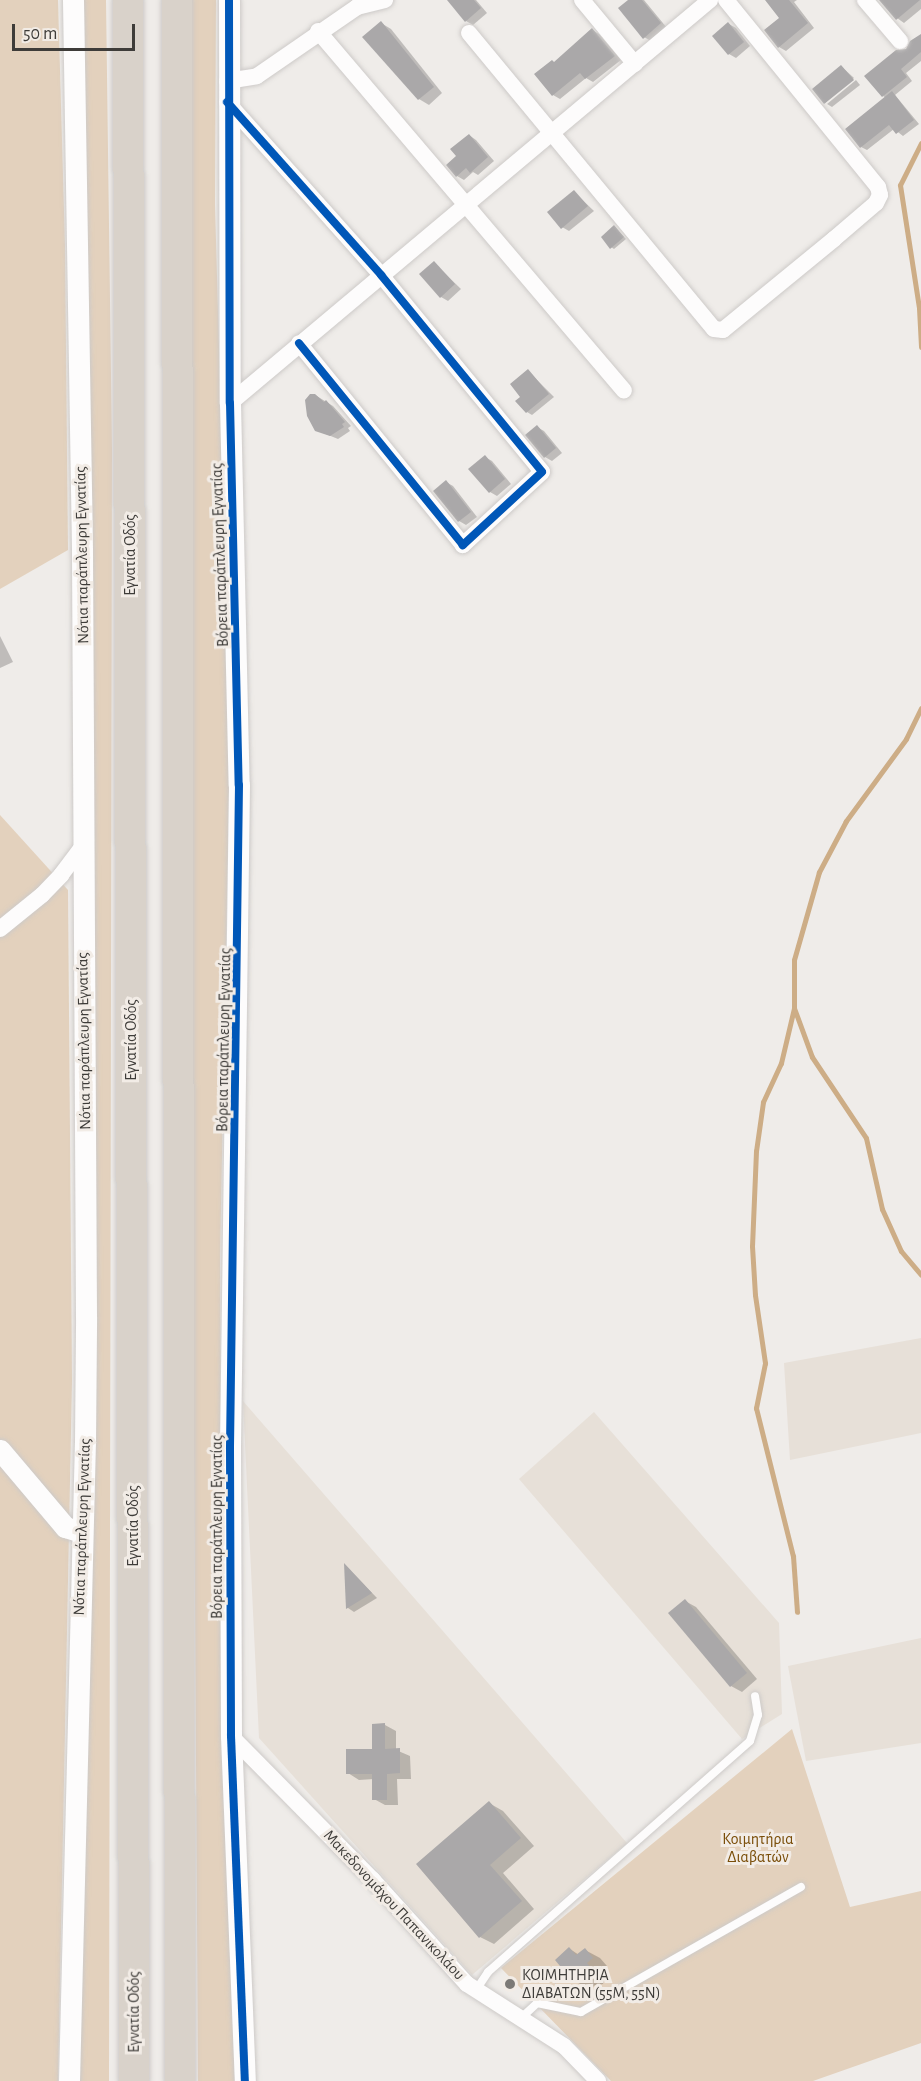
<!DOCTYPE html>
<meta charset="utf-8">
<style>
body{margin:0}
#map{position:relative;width:921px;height:2081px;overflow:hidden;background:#efece9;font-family:"Alegreya Sans",sans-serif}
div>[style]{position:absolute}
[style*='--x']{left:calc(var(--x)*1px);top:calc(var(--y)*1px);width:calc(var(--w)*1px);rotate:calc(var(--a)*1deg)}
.built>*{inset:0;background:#e7e0d8}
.green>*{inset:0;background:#e3d1bd}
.shadow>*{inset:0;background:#0003}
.stream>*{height:5px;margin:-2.5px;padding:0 2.5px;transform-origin:2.5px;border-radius:2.5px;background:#cdad86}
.building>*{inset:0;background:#aaa8a9}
.path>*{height:3px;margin-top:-1.5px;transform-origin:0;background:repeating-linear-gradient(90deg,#ceccca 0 1.5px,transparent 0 6px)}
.roads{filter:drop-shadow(0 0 2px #cdcac8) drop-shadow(0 0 2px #cdcac8)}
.service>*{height:8px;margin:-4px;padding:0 4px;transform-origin:4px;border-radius:4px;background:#fdfcfc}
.minor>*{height:16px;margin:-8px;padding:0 8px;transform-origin:8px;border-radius:8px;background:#fdfcfc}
.tertiary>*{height:21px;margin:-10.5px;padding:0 10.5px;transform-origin:10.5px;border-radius:10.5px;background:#fdfcfc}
.motorway>*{height:30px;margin:-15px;padding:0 15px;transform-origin:15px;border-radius:15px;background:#d9d2ca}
.cycleway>*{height:8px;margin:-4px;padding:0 4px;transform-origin:4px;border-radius:4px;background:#0057b8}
.dots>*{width:16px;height:16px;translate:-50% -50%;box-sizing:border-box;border:3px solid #f2ece6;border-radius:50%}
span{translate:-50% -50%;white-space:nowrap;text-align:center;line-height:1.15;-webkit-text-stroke:6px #f2ece6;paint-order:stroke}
.street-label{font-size:16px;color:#3e3c39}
.park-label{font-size:16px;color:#794d08}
.poi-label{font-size:16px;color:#3e3c39}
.left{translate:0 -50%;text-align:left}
.scale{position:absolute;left:12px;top:24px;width:123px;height:27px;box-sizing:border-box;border:3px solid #3e3c39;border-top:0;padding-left:8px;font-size:18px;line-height:21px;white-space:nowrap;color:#3e3c39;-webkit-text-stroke:4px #f2ece6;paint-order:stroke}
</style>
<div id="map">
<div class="built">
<i style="clip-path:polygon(921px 1338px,921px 1433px,790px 1460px,784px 1363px)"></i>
<i style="clip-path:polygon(243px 1401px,627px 1843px,472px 1975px,259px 1738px)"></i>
<i style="clip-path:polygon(594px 1412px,779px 1623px,782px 1714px,742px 1739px,519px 1479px)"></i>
<i style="clip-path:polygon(921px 1638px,921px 1743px,806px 1761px,788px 1666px)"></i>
</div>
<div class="green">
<i style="clip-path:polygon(0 0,58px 0,65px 246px,68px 550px,0 589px)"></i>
<i style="clip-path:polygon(84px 0,106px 0,112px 449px,109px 2081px,78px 2081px,93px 952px)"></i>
<i style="clip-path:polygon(191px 0,216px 0,215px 204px,230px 742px,220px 1259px,222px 1753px,235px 2081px,198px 2081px,193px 1277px)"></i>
<i style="clip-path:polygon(0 815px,68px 890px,72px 1381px,58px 2081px,0 2081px)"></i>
<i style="clip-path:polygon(792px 1729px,850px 1907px,921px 1891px,921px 2043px,813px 2081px,611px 2081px,501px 1968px)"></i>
</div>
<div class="shadow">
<i style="clip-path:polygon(449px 0,476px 0,487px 13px,473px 25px,466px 21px)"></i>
<i style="clip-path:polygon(630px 0,644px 0,667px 28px,651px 41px,644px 37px)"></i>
<i style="clip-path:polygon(767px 0,797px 0,794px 2px,814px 28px,786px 51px,779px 47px,781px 18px)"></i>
<i style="clip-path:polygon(884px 0,921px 0,921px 9px,904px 23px,897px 18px)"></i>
<i style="clip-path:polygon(381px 23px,391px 29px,442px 93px,429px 105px,419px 99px)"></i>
<i style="clip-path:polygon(729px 24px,736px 28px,750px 46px,736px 58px,729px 54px)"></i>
<i style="clip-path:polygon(592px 30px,599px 34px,621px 60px,593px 82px,586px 78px,560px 99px,553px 95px,555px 63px)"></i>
<i style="clip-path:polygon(921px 37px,921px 61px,906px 73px,912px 81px,895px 95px,919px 124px,903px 136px,894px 129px,867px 150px,861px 147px,886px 98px,883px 96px,907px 51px)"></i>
<i style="clip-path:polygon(842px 67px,854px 78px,825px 103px,814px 89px)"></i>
<i style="clip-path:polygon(856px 80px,860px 85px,832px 107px,827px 104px)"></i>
<i style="clip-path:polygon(469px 135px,476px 140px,494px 161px,478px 175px,473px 172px,464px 180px,457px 176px,458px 156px)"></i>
<i style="clip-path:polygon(574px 192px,594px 211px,569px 231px,562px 227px)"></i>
<i style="clip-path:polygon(615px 227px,626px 239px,614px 249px,611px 247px)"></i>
<i style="clip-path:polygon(434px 263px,461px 289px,448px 301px,441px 297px)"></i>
<i style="clip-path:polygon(528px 371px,554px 397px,532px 415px,527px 412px,522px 397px)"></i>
<i style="clip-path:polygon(315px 395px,333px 406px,351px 426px,348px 428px,350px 431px,338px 439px,316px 430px)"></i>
<i style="clip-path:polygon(537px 427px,544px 431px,562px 453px,552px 461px,545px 457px)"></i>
<i style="clip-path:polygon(485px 457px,492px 461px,511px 484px,497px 496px,490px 492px)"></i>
<i style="clip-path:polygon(446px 482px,453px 486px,477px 517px,466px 525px,459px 521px)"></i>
<i style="clip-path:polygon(0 636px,13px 662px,0 668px)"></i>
<i style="clip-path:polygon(346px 1566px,377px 1598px,354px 1612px,348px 1608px)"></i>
<i style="clip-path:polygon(685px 1601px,696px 1607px,757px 1679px,742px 1692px,731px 1686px)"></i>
<i style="clip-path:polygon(385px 1725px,396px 1731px,396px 1750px,410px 1756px,411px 1779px,397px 1779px,398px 1805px,385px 1805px,374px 1799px,374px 1779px,359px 1780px,348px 1773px,374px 1750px)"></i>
<i style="clip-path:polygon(489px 1803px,503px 1811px,534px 1846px,503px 1873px,534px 1909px,494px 1944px,480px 1937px)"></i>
<i style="clip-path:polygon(570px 1949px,579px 1955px,585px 1950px,600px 1958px,607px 1966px,600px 1972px,605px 1978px,603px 1984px,595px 1985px,590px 1990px,575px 1981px)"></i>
</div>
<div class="stream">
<i style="--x:921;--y:143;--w:47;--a:116.6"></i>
<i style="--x:900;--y:185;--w:124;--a:81.2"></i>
<i style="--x:919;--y:308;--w:39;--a:87"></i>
<i style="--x:921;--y:708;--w:34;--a:116"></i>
<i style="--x:906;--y:739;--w:102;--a:126.2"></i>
<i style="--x:846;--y:821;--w:58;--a:117.9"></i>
<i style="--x:819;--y:872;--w:91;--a:105.9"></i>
<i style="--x:794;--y:960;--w:48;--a:90"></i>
<i style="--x:794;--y:1008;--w:52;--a:69.8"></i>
<i style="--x:812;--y:1057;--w:97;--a:56.3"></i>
<i style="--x:866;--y:1138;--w:73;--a:77.3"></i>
<i style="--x:882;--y:1209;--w:46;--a:65.7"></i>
<i style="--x:901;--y:1251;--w:31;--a:50"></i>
<i style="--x:794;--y:1008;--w:57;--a:103.3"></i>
<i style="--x:781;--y:1063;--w:43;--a:114.8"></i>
<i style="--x:763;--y:1102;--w:49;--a:98.1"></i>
<i style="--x:756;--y:1151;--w:95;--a:92.4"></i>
<i style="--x:752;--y:1246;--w:49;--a:86.5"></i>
<i style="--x:755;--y:1295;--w:69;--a:81.6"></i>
<i style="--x:765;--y:1363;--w:46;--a:101.3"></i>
<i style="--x:756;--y:1408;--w:153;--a:76"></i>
<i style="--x:793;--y:1556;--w:56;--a:85.9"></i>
</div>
<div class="building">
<i style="clip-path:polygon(447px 0,474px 0,481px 8px,465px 22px)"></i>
<i style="clip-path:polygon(628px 0,642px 0,661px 23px,643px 39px,618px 8px)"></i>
<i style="clip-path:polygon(765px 0,789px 0,808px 23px,778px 48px,764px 30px,779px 18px)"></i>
<i style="clip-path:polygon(879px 0,920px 0,896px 20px)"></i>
<i style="clip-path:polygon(381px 21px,434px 87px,418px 100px,362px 37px)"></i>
<i style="clip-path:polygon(728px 22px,744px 42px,728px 55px,712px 36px)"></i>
<i style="clip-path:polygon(592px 28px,615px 56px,585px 79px,580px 73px,552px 96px,534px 74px,552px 60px,554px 62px)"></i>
<i style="clip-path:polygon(921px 34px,921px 52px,901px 69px,907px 77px,882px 97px,864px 76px,896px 50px,906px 49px,910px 41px)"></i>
<i style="clip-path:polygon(841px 65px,854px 80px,824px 104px,812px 89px)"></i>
<i style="clip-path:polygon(892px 91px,914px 120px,896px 134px,889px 125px,860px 148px,845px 129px)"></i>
<i style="clip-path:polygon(469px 134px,488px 157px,470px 173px,466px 168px,456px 177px,446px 165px,456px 156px,450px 149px)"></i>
<i style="clip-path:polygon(574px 190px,588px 206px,561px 229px,547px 212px)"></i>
<i style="clip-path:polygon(614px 225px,624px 237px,610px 249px,601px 237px)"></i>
<i style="clip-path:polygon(434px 261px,455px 284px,440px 298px,419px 274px)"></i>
<i style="clip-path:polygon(528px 369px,549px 394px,526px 413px,515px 401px,520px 397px,510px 384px)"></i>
<i style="clip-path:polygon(310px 394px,315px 394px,324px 402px,326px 400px,345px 422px,342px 424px,344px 427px,330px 436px,315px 431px,307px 416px,305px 400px)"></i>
<i style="clip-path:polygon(537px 425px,556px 448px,544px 458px,525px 435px)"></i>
<i style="clip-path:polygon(485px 455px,505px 479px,489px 493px,468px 469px)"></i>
<i style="clip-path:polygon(446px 480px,471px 512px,458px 522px,433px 491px)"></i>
<i style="clip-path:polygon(344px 1563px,372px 1593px,346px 1609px)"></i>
<i style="clip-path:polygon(685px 1599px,747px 1673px,730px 1687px,668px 1613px)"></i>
<i style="clip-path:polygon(385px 1723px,385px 1749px,400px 1748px,400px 1773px,387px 1774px,387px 1800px,372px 1800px,372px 1774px,346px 1774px,346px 1749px,372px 1749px,372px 1724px)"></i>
<i style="clip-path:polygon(489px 1801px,521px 1838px,490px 1865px,522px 1901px,479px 1938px,416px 1864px)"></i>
<i style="clip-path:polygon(569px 1947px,576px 1955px,585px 1948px,593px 1958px,587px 1963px,591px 1968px,589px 1977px,580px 1977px,574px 1983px,555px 1960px)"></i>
</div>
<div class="path">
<i style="--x:547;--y:1993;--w:28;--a:-44"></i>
</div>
<div class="roads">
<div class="service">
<i style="--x:476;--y:1990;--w:22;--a:-56"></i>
<i style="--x:488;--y:1972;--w:349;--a:-41.4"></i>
<i style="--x:750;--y:1741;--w:27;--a:-73"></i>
<i style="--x:758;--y:1715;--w:19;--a:-99"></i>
<i style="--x:520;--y:2019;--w:23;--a:-43"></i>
<i style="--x:537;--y:2003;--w:45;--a:11.6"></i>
<i style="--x:581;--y:2012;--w:253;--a:-29.6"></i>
</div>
<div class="minor">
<i style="--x:582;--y:0;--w:83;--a:50.4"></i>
<i style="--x:865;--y:0;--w:54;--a:49.5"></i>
<i style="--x:318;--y:31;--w:472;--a:49.6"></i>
<i style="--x:469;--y:33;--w:384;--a:50.4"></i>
<i style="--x:714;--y:329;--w:9;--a:6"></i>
<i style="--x:723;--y:330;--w:144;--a:-39.3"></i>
<i style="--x:834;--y:239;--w:55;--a:-40.6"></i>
<i style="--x:876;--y:203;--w:9;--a:-63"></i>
<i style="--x:880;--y:195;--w:8;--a:-104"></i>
<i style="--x:878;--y:187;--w:241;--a:-129.1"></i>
<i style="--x:227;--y:81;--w:30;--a:-9"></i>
<i style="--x:257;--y:76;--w:121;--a:-34.6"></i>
<i style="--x:357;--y:7;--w:29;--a:-14"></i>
<i style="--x:227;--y:102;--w:232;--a:48.3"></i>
<i style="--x:381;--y:275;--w:254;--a:50.7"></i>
<i style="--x:542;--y:472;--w:108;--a:137.3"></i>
<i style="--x:463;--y:545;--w:260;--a:-129.1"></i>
<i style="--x:230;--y:403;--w:627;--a:-40.02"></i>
<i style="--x:0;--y:929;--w:54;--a:-39"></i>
<i style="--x:42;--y:895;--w:28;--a:-46"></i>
<i style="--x:61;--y:875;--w:36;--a:-53"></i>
<i style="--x:231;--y:1736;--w:202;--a:45.4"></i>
<i style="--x:373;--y:1880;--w:140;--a:47.9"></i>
<i style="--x:467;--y:1984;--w:115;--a:32.6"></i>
<i style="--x:564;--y:2046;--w:49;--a:45.8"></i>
</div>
<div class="tertiary">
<i style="--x:229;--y:0;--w:403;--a:89.9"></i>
<i style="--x:230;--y:403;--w:382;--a:88.7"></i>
<i style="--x:239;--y:785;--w:664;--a:90.78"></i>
<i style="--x:230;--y:1449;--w:287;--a:89.8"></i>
<i style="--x:231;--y:1736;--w:345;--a:87.7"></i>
<i style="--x:0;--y:1450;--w:101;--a:49.8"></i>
<i style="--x:65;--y:1527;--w:17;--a:17"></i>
<i style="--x:69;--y:2081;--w:639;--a:-88.57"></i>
<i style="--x:85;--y:1442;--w:125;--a:-89.5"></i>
<i style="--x:86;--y:1317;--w:768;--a:-90.3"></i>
<i style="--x:82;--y:549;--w:549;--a:-90.94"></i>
</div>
<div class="motorway">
<i style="--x:128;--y:0;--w:2081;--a:89.83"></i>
<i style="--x:177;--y:0;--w:2081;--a:89.92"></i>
</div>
</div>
<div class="cycleway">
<i style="--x:229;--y:0;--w:403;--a:89.9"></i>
<i style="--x:230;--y:403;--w:382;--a:88.7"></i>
<i style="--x:239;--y:785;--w:664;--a:90.78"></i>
<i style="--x:230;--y:1449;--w:287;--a:89.8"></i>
<i style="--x:231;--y:1736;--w:345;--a:87.7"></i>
<i style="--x:227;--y:102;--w:232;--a:48.3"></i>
<i style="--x:381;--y:275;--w:254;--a:50.7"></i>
<i style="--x:542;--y:472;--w:108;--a:137.3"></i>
<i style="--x:463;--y:545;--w:260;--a:-129.1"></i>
</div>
<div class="dots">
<i style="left:510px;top:1984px;background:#7c7a77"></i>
</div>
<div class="street-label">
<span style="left:82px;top:555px;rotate:-91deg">Νότια παράπλευρη Εγνατίας</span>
<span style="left:130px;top:555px;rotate:-90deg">Εγνατία Οδός</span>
<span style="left:220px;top:555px;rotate:-92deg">Βόρεια παράπλευρη Εγνατίας</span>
<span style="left:131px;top:1040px;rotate:-90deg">Εγνατία Οδός</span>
<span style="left:224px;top:1040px;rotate:-89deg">Βόρεια παράπλευρη Εγνατίας</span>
<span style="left:84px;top:1041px;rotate:-91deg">Νότια παράπλευρη Εγνατίας</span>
<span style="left:133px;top:1526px;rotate:-90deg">Εγνατία Οδός</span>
<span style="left:82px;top:1527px;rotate:-88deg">Νότια παράπλευρη Εγνατίας</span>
<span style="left:217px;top:1527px;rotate:-90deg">Βόρεια παράπλευρη Εγνατίας</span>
<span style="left:394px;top:1905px;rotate:47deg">Μακεδονομάχου Παπανικολάου</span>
<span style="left:134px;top:2012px;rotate:-90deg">Εγνατία Οδός</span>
</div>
<div class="park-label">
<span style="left:758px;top:1848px">Κοιμητήρια<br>Διαβατών</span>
</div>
<div class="poi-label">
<span class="left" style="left:522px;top:1984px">ΚΟΙΜΗΤΗΡΙΑ<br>ΔΙΑΒΑΤΩΝ (55Μ, 55Ν)</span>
</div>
<div class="scale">50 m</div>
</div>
